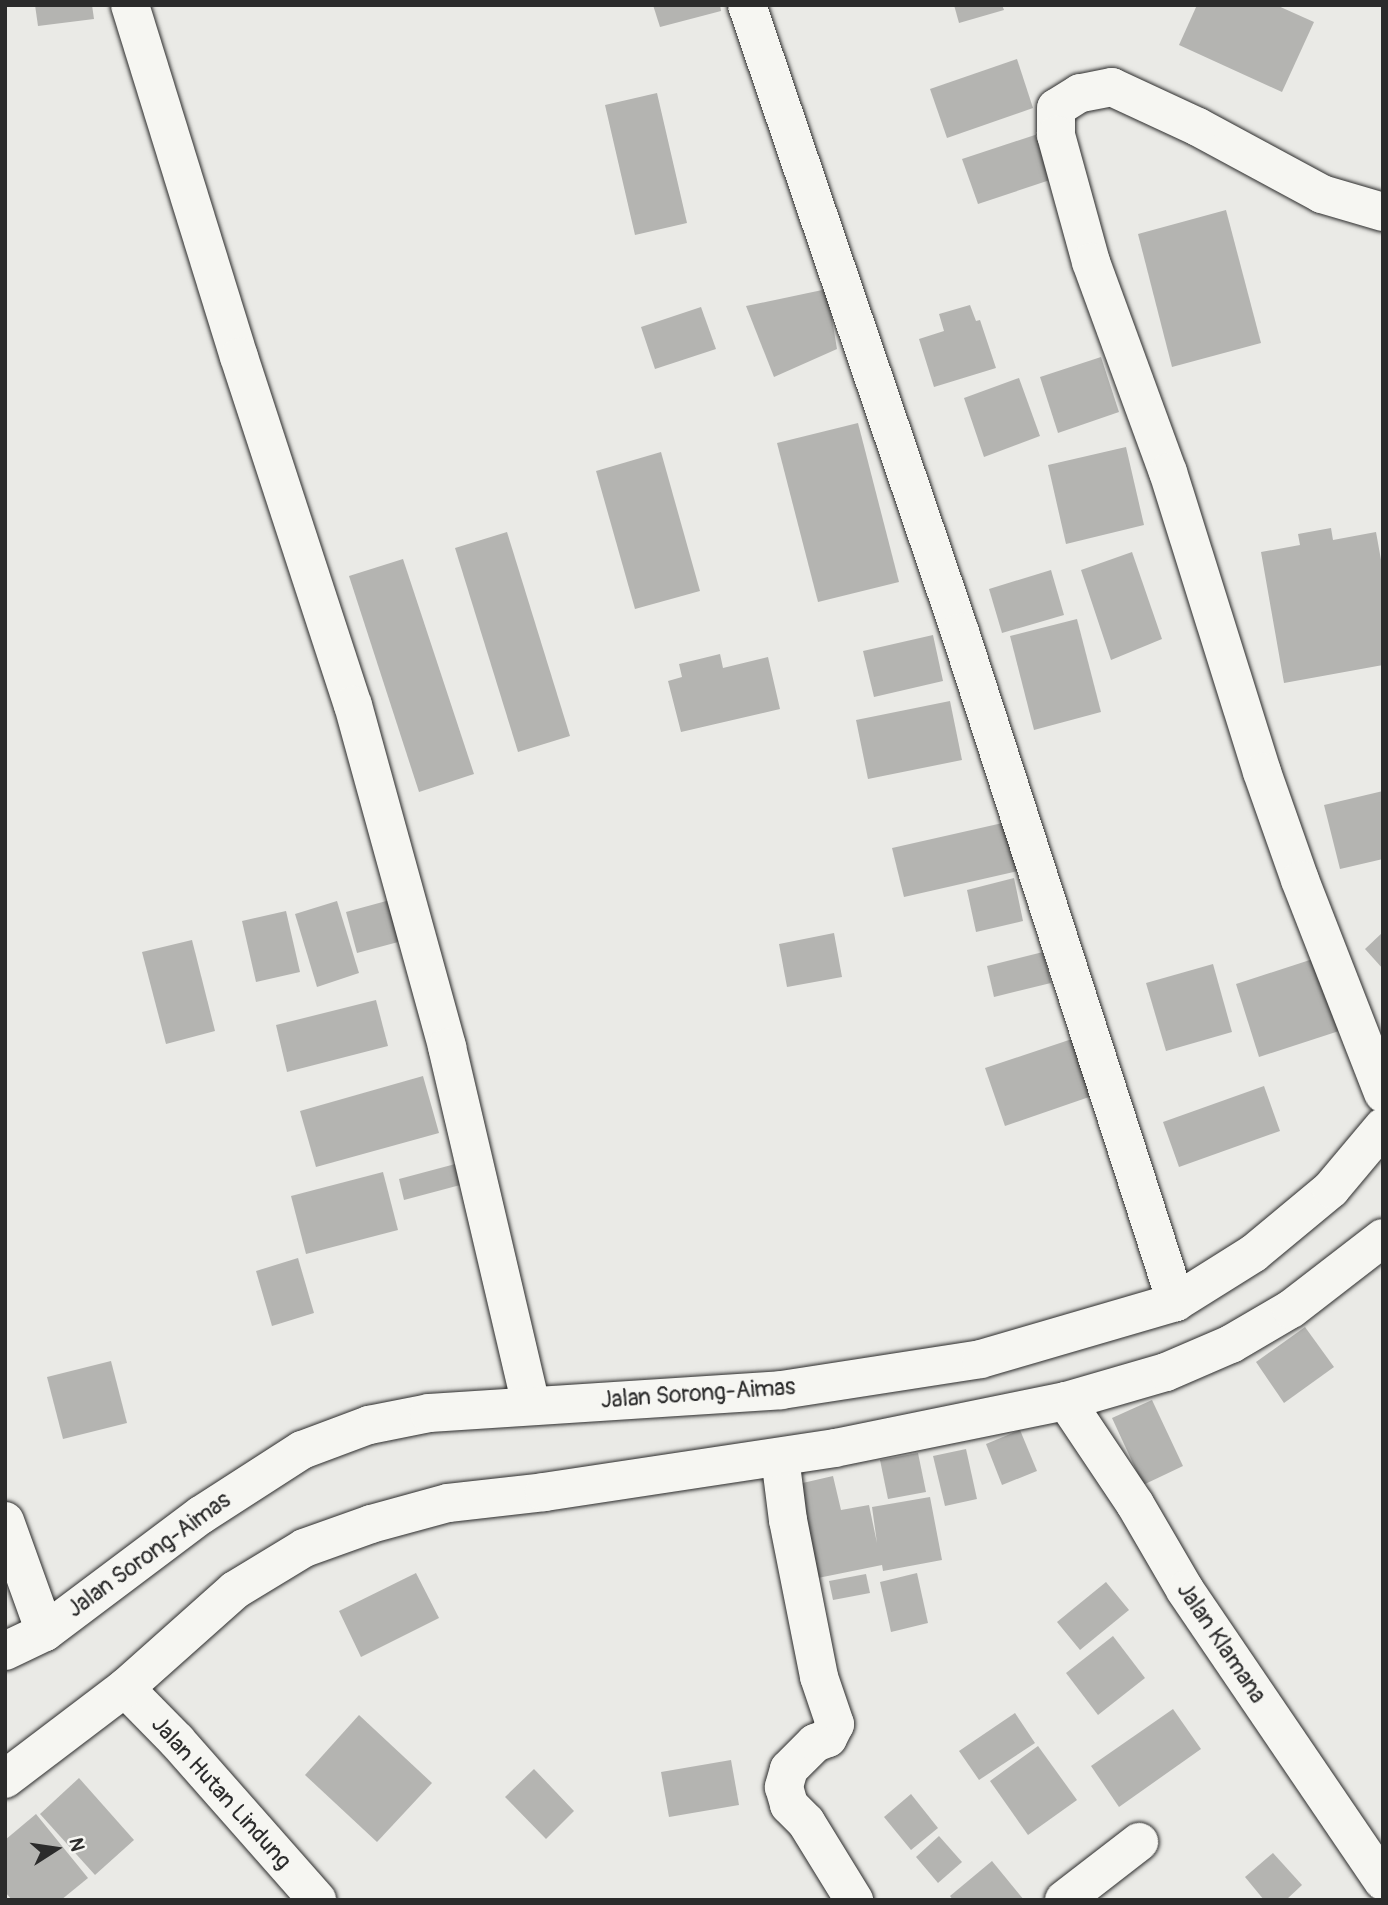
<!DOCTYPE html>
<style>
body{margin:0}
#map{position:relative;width:1388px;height:1905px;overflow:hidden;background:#eaeae6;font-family:Pangolin,sans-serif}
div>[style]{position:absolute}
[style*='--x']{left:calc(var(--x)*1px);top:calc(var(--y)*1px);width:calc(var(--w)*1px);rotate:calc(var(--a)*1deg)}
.building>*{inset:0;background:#b4b4b1}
.roads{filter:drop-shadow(0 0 2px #2b2b2b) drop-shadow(0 0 2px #2b2b2b)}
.minor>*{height:38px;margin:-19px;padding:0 19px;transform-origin:19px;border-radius:19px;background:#f6f6f2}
.highway>*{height:38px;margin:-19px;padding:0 19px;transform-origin:19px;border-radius:19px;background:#f6f6f2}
span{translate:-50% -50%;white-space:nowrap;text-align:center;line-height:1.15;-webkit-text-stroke:6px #f6f6f2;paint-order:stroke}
.street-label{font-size:23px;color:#2b2b2b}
.frame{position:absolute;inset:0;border:7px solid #2b2b2b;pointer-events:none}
.north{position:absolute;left:21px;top:1814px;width:70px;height:70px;-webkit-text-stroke:5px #f6f6f2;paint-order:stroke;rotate:78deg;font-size:19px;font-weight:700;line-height:28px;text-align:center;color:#2b2b2b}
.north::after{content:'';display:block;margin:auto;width:24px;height:32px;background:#2b2b2b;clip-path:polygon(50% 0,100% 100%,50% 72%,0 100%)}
</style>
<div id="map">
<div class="building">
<i style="clip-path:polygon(35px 5px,92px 5px,94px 19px,38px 26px)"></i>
<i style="clip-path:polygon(653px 5px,720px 5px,721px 11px,660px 27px)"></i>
<i style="clip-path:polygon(954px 5px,1002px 5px,1004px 10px,959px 23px)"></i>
<i style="clip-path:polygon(1197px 5px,1276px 5px,1314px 22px,1282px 92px,1179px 45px)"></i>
<i style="clip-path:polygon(1017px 59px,1033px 108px,947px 138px,930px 89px)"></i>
<i style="clip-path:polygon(657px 93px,687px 223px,635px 235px,605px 105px)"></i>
<i style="clip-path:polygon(1041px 133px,1056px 178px,978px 204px,962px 159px)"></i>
<i style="clip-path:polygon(1226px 210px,1261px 343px,1172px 367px,1138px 234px)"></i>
<i style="clip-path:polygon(827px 289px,837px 349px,774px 377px,746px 306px)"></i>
<i style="clip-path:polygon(970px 305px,976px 321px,980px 320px,996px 368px,934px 387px,919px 339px,944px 331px,939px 314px)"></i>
<i style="clip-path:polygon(701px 307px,716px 349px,655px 369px,641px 327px)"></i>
<i style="clip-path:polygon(1101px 357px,1119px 412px,1058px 433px,1040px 377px)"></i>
<i style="clip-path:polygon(1019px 378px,1040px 436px,984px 457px,964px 398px)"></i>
<i style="clip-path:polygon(858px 423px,899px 582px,818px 602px,777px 443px)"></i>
<i style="clip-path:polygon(1126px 447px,1144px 525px,1066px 544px,1048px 465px)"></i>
<i style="clip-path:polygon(661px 452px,700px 591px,635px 609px,596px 471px)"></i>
<i style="clip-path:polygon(1331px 528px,1333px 540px,1376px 532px,1383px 571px,1383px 665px,1284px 683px,1261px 552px,1300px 545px,1298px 534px)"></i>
<i style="clip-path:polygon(507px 532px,570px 736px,518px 752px,455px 548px)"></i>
<i style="clip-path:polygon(1132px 552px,1162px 639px,1111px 660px,1081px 570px)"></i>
<i style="clip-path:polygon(403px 559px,474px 774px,419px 792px,349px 576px)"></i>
<i style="clip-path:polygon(1051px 570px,1064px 615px,1002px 633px,989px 589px)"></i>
<i style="clip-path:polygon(1077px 619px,1101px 712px,1034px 730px,1010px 636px)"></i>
<i style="clip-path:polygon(933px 635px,943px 681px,874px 697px,863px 651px)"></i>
<i style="clip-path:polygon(720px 654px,723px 668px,768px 657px,780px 709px,681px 732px,668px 681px,682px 677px,679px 664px)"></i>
<i style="clip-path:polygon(950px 701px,962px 760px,868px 779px,856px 720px)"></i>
<i style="clip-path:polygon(1383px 791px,1383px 859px,1340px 869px,1324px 805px)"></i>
<i style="clip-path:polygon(1007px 822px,1018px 871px,904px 897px,892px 848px)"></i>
<i style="clip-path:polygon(1014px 878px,1023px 921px,976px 932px,967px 890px)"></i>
<i style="clip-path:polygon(390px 900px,402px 941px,357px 953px,346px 912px)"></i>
<i style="clip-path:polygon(337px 901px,359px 973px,317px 987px,295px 914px)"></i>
<i style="clip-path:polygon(286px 911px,300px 972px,256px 982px,242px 921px)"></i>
<i style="clip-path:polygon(1383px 932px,1383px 969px,1365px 949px)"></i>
<i style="clip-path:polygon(834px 933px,842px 977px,787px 987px,779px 944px)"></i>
<i style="clip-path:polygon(192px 940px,215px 1031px,166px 1044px,142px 952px)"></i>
<i style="clip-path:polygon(1043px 952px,1051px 983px,994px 997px,987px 966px)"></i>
<i style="clip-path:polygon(1316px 958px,1339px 1031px,1259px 1057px,1236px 984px)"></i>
<i style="clip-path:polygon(1213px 964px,1232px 1032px,1166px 1051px,1146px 983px)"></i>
<i style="clip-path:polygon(376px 1000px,388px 1046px,287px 1072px,276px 1025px)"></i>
<i style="clip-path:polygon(1072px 1039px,1092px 1096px,1005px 1126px,985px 1068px)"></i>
<i style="clip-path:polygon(423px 1076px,439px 1133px,316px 1167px,300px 1111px)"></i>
<i style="clip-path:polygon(1264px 1086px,1280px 1131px,1179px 1167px,1163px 1122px)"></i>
<i style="clip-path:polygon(459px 1163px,464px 1184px,404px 1200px,399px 1179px)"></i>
<i style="clip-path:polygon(383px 1172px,398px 1230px,306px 1254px,291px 1196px)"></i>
<i style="clip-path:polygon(298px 1258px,314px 1313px,272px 1326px,256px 1271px)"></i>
<i style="clip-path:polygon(1305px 1327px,1334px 1367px,1284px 1403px,1256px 1362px)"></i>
<i style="clip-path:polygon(111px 1361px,127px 1423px,63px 1439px,47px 1377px)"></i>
<i style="clip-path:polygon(1152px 1400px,1183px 1466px,1143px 1485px,1112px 1418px)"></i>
<i style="clip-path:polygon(1020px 1430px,1037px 1471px,1002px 1485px,986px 1444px)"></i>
<i style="clip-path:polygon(966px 1449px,977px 1499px,945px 1506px,933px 1456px)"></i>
<i style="clip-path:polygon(918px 1453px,926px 1492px,888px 1499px,880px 1460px)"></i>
<i style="clip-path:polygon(833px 1476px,841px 1510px,869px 1505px,877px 1543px,872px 1507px,930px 1497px,942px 1560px,883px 1571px,882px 1565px,813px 1579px,794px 1485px)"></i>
<i style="clip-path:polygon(416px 1573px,439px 1618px,361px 1657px,339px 1611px)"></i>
<i style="clip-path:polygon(917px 1573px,928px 1623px,891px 1632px,880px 1582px)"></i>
<i style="clip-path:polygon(866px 1574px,870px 1593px,833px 1600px,829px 1581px)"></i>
<i style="clip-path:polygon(1106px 1582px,1129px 1610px,1080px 1650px,1057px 1622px)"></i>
<i style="clip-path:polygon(1113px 1636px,1145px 1678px,1098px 1715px,1066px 1673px)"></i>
<i style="clip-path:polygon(1173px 1709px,1201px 1749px,1119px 1807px,1091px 1766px)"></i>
<i style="clip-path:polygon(1015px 1713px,1035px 1743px,979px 1780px,959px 1751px)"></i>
<i style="clip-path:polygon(359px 1715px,432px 1783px,377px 1842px,305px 1775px)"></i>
<i style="clip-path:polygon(1038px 1746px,1077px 1800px,1028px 1835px,990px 1781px)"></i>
<i style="clip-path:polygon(731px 1760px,739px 1805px,669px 1817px,661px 1772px)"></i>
<i style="clip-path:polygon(534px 1769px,574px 1811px,546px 1839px,505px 1797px)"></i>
<i style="clip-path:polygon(79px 1778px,134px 1840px,95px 1875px,40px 1814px)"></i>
<i style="clip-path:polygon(911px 1794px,938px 1828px,911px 1850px,884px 1817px)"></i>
<i style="clip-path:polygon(36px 1814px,88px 1878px,61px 1900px,12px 1900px,5px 1892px,5px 1840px)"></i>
<i style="clip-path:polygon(939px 1836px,962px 1862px,938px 1883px,916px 1857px)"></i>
<i style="clip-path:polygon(1273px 1853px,1302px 1885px,1286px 1900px,1264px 1900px,1245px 1877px)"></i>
<i style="clip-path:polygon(992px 1861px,1024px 1900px,953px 1900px,950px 1896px)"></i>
</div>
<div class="roads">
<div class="minor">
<i style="--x:130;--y:5;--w:368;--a:72.8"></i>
<i style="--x:239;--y:357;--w:366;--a:71.9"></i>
<i style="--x:353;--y:705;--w:355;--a:74.6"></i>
<i style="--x:447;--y:1047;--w:368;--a:76.8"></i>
<i style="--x:747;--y:5;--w:662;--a:71.24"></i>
<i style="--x:960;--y:632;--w:704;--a:72.13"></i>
<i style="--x:1383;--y:212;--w:64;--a:-163.6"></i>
<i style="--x:1322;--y:194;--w:141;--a:-151.6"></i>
<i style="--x:1198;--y:127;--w:95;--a:-155.1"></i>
<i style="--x:1112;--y:87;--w:33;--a:169"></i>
<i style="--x:1080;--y:93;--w:28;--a:148"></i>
<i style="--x:1056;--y:108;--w:27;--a:90"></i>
<i style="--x:1056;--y:135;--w:132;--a:74.6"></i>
<i style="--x:1091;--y:262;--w:224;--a:69.9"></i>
<i style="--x:1168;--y:472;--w:314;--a:72.6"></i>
<i style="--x:1262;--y:772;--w:114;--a:70.6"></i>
<i style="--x:1300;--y:880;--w:229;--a:68.7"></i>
<i style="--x:1066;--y:1401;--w:124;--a:56.2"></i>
<i style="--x:1135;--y:1504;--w:99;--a:59.8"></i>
<i style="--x:1185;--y:1590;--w:352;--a:55.8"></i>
<i style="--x:780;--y:1457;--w:64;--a:82.8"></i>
<i style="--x:788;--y:1520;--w:160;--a:78.8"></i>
<i style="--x:819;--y:1677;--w:50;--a:71.2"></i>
<i style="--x:835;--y:1724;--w:16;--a:117"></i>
<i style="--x:828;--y:1738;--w:14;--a:159"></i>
<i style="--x:815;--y:1743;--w:37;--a:135"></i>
<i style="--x:789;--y:1769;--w:19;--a:106"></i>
<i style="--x:784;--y:1787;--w:19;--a:74"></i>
<i style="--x:789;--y:1805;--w:24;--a:45"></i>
<i style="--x:806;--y:1822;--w:92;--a:58.4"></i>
<i style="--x:5;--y:1521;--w:118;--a:70.2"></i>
<i style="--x:125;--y:1688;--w:74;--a:45.5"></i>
<i style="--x:177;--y:1741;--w:212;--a:48.6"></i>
<i style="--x:1064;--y:1900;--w:95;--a:-37.7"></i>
</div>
<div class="highway">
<i style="--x:5;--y:1651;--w:44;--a:-25.4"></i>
<i style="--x:45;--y:1632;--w:195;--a:-36.9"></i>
<i style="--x:201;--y:1515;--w:120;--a:-32.8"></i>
<i style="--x:302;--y:1450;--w:72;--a:-20.5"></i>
<i style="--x:369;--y:1425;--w:61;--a:-11.3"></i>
<i style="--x:429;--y:1413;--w:353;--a:-3.7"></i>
<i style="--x:781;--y:1390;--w:202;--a:-8.8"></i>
<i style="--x:981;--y:1359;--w:203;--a:-16.3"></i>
<i style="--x:1176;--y:1302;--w:92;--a:-32.1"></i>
<i style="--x:1254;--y:1253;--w:100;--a:-39.7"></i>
<i style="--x:1331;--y:1189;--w:81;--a:-50"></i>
<i style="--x:5;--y:1779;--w:151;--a:-37.2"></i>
<i style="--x:125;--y:1688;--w:147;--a:-41.7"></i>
<i style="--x:235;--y:1590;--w:81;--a:-31.3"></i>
<i style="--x:304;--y:1548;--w:71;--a:-19.7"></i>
<i style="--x:371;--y:1524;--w:80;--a:-15.3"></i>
<i style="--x:448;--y:1503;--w:97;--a:-6.5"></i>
<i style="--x:544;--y:1492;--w:294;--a:-8.6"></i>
<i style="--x:835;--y:1448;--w:236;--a:-11.5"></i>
<i style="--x:1066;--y:1401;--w:104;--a:-16.2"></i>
<i style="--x:1166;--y:1372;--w:71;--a:-23.3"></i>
<i style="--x:1231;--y:1344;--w:69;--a:-30.3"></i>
<i style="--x:1291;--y:1309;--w:116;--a:-37.7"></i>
</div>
</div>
<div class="street-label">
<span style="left:698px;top:1394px;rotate:-4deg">Jalan Sorong-Aimas</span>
<span style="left:149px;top:1555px;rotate:-36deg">Jalan Sorong-Aimas</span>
<span style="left:1221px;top:1643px;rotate:56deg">Jalan Klamana</span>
<span style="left:221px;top:1793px;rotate:48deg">Jalan Hutan Lindung</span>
</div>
<div class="frame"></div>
<div class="north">N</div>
</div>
